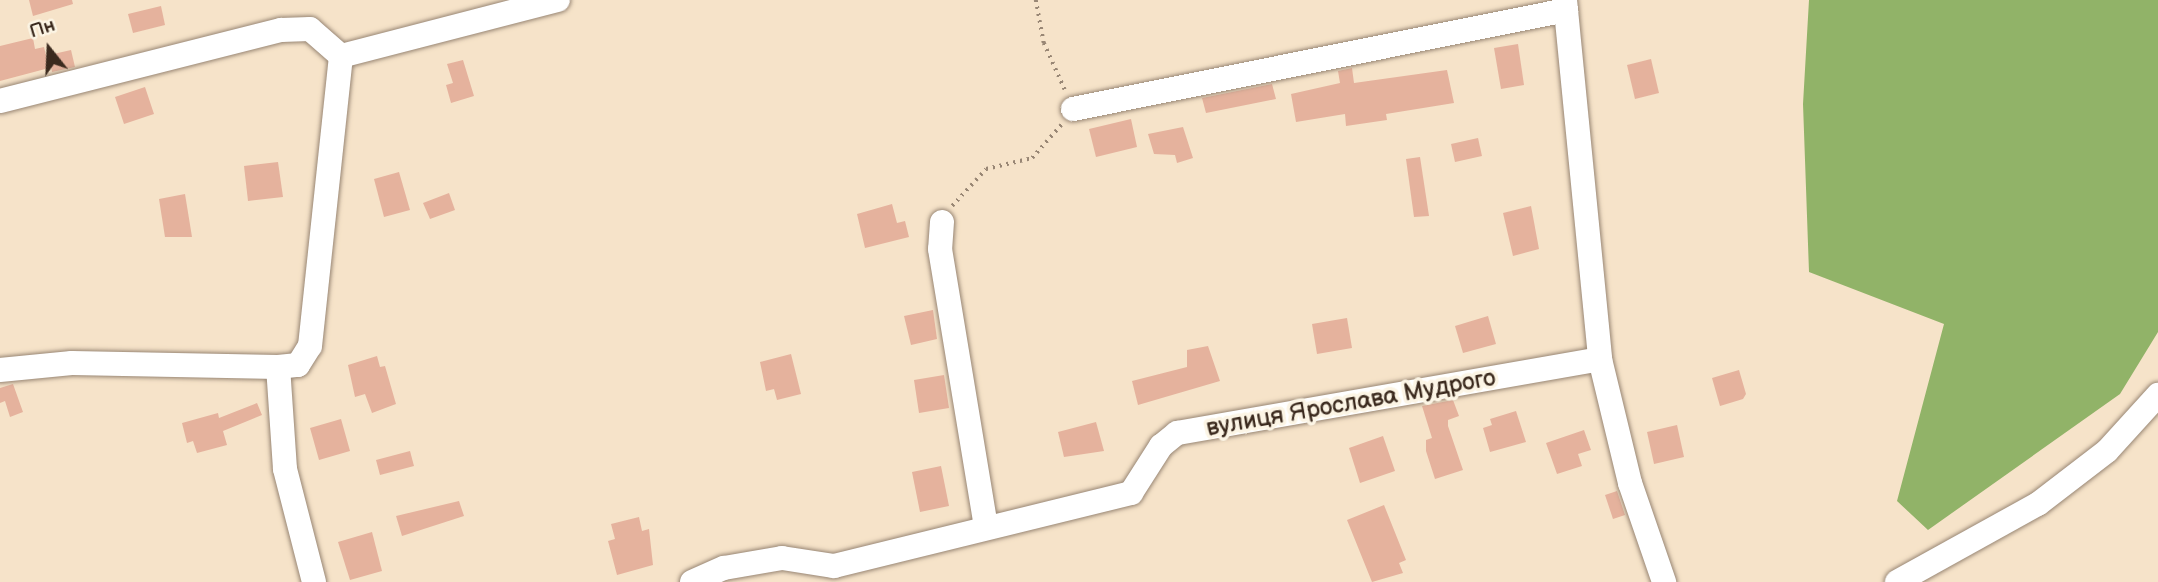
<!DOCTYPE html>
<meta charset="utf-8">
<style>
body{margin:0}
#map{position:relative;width:2158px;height:582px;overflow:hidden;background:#f6e3c9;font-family:"Balsamiq Sans",sans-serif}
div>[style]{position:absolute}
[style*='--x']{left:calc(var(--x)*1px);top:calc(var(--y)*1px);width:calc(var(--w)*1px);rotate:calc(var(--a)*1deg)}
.forest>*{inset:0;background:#91b368}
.building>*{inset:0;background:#e5b29d}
.path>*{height:3.5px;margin-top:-1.75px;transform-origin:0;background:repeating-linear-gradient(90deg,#988674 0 2px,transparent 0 7px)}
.roads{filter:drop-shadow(0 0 2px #988674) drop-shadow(0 0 2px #988674)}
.minor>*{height:24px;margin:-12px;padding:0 12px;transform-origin:12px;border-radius:12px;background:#fff}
span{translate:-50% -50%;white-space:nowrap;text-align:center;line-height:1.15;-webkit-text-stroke:7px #fcf5e5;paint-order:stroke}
.street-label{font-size:24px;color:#3b2a1e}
.north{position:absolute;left:14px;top:14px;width:70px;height:70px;-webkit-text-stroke:5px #fcf5e5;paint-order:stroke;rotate:342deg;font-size:19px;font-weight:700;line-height:28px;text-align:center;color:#3b2a1e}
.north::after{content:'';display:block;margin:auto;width:24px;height:32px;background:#3b2a1e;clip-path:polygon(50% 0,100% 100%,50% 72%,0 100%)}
</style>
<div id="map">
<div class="forest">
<i style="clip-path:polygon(1809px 0,2158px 0,2158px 332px,2120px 394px,1928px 530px,1897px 501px,1944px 324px,1809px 272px,1803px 104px)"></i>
</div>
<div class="building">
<i style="clip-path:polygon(29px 0,72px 0,73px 4px,33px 16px)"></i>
<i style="clip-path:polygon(161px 6px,165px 25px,133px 33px,128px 14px)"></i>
<i style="clip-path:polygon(33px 38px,35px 49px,44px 47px,49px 68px,0 81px,0 46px)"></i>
<i style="clip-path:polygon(1518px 44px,1524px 85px,1501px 89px,1494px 48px)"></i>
<i style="clip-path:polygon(71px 50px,75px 67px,52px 72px,49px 55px)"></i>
<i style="clip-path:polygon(1651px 59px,1659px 93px,1635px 99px,1627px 65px)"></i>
<i style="clip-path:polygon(463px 60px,474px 96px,451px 103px,446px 85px,453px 83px,447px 64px)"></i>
<i style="clip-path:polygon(1352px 68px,1354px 83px,1447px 70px,1454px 103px,1386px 114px,1387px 120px,1346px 126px,1345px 114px,1296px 122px,1291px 94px,1340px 83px,1338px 71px)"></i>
<i style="clip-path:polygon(1272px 84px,1276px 99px,1206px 113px,1202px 98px)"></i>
<i style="clip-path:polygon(145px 87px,154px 114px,124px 124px,115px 97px)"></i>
<i style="clip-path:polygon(1131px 119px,1137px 147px,1096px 157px,1089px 129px)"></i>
<i style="clip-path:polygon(1183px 127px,1193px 158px,1177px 163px,1175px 155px,1154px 154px,1148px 134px)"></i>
<i style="clip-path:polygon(1478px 138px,1482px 156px,1455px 162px,1451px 144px)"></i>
<i style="clip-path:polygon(1420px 157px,1429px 216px,1414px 217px,1406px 159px)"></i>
<i style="clip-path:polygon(278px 162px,283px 197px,248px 201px,244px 166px)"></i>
<i style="clip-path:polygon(399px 172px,410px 210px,384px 217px,374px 179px)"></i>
<i style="clip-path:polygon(449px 193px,455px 210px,430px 219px,423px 203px)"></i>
<i style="clip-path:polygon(185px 194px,192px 237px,165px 237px,159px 199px)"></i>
<i style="clip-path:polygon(892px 204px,897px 223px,905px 221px,909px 237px,865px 248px,857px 214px)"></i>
<i style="clip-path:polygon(1531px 206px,1539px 249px,1513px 256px,1503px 213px)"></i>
<i style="clip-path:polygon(933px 310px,937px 339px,911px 345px,904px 316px)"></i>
<i style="clip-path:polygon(1488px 316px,1496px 344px,1463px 353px,1455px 326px)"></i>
<i style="clip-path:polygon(1347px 318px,1352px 348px,1317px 354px,1312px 324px)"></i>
<i style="clip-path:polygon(1208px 346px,1220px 381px,1138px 405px,1132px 381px,1187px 367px,1187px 350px)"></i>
<i style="clip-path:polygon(791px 354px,801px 394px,777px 400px,774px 389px,766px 391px,760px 362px)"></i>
<i style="clip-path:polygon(377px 356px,380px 367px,385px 366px,396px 404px,372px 413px,365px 394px,355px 397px,348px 365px)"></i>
<i style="clip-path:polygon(1739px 370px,1746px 394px,1743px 399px,1720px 406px,1712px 378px)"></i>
<i style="clip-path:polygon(944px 375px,949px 408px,919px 413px,914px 380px)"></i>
<i style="clip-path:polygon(13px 384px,23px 412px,10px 417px,5px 401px,0 403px,0 388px)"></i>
<i style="clip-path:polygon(1453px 400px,1459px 416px,1448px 420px,1448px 426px,1463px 470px,1435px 479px,1426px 451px,1426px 440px,1432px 438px,1422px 406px)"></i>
<i style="clip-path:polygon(257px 403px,262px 415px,223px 431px,227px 445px,197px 453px,193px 441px,187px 443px,182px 423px,218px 413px,219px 418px)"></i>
<i style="clip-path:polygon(1516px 411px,1526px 442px,1490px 452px,1483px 428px,1492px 425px,1490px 419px)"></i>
<i style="clip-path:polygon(341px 419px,350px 451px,319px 460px,310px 428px)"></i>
<i style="clip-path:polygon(1096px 422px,1104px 451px,1064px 457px,1058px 432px)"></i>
<i style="clip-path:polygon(1677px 425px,1684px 457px,1654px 464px,1647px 432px)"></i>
<i style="clip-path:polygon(1584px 430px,1591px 450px,1578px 454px,1582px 466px,1557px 474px,1546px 443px)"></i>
<i style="clip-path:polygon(1383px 436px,1395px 471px,1360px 483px,1349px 448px)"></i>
<i style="clip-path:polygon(410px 451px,414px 466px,380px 475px,376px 460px)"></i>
<i style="clip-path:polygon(941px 466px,949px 506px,920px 512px,912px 472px)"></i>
<i style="clip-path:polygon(1617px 491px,1625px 515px,1613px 519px,1605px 495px)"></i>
<i style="clip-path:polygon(459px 501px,464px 516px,402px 536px,396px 516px)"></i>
<i style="clip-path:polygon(1384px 505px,1406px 560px,1399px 563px,1403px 573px,1372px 582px,1347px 520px)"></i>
<i style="clip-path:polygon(639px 517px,642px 531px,649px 529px,653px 565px,617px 575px,608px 541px,615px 539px,611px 524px)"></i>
<i style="clip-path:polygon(372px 532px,382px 571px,350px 580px,338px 542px)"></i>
</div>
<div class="path">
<i style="--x:1036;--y:0;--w:44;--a:79.5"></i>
<i style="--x:1044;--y:43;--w:51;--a:65.9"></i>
<i style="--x:952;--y:206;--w:50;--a:-47.4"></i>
<i style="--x:986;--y:169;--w:47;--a:-13.4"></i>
<i style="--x:1032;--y:158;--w:45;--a:-48.6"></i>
</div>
<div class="roads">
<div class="minor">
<i style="--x:1565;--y:0;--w:361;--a:84.4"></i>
<i style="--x:1600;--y:359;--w:128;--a:76.4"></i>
<i style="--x:1630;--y:483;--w:105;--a:71"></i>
<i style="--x:0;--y:101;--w:290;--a:-14.2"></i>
<i style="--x:281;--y:30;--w:29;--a:-2"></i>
<i style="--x:310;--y:29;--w:41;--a:41.1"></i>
<i style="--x:1073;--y:109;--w:503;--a:-11.35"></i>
<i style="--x:942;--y:222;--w:27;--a:94"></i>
<i style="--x:940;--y:249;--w:282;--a:80.6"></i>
<i style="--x:0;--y:370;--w:72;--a:-5.6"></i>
<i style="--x:72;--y:363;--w:206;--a:1.1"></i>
<i style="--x:314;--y:582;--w:117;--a:-104.4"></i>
<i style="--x:285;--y:469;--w:102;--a:-93.9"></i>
<i style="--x:278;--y:367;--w:20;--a:-6"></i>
<i style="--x:298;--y:365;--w:22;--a:-58"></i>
<i style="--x:310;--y:346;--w:292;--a:-83.9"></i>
<i style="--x:341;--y:56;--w:224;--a:-14.5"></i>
<i style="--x:692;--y:582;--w:35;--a:-24"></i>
<i style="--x:724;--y:568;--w:59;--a:-9.8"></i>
<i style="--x:782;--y:558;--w:53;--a:8.7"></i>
<i style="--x:834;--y:566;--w:306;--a:-13.8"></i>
<i style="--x:1131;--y:493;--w:56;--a:-57.4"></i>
<i style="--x:1161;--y:446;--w:21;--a:-39"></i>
<i style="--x:1177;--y:433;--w:429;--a:-9.9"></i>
<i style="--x:1897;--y:582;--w:161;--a:-29"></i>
<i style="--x:2038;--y:504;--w:87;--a:-37.5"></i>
<i style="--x:2107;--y:451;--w:76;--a:-47.7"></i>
</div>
</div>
<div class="street-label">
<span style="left:1351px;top:403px;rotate:-10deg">вулиця Ярослава Мудрого</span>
</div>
<div class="north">Пн</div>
</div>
